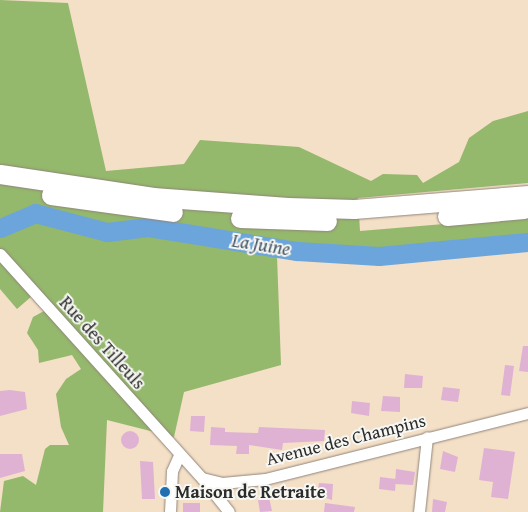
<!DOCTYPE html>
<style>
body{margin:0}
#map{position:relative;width:528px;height:512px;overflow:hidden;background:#f4dfc7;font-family:"Gentium Book Plus",serif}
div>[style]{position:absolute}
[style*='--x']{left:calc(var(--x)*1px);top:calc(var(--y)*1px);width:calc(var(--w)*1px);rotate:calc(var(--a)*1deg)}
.forest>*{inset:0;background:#94b86c}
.river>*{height:19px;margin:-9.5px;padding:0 9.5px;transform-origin:9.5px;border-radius:9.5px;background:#6ba5db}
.building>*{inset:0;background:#dfb2d4}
.round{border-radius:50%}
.roads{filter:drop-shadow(0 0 1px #908579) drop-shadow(0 0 1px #908579)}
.street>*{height:11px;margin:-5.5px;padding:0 5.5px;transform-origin:5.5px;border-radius:5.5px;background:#fff}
.primary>*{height:19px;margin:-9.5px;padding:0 9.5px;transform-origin:9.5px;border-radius:9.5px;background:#fff}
.dots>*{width:14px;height:14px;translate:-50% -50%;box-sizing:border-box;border:2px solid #f6f6f2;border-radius:50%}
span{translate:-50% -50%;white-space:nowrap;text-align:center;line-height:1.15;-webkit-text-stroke:4px #f6f6f2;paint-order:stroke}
.street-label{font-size:18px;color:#2b2b2b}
.poi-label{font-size:18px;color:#2b2b2b;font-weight:700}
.left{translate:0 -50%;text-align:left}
.water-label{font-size:19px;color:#415669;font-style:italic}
</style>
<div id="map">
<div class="forest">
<i style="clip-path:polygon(0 0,68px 3px,106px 171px,184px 164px,200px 140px,299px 147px,371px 181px,383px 174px,417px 175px,423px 183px,459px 162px,469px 138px,493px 121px,528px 111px,528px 183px,358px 198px,360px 231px,528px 217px,528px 249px,361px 261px,277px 256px,281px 365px,184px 392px,174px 437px,107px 420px,103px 512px,0 512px,4px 481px,23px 476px,36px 485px,45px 449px,50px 445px,69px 445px,61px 427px,56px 394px,66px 379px,81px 369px,72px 355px,39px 363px,38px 350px,27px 333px,33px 317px,44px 311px,32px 296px,17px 309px,0 289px)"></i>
</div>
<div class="river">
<i style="--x:0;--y:228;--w:38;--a:-23"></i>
<i style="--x:35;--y:213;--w:74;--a:14.8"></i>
<i style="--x:107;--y:232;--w:41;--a:-7"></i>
<i style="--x:148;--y:227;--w:151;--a:9.2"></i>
<i style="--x:297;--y:251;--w:82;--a:3.5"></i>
<i style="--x:379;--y:256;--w:150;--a:-5.4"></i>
</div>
<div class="building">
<i style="clip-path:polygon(523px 346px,528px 346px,528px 372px,519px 371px)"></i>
<i style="clip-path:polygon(505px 365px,514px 366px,510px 396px,501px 395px)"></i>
<i style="clip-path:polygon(405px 374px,423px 376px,422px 388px,404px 388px)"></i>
<i style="clip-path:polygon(443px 387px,460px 389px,458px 402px,441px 400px)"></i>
<i style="clip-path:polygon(10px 390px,25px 392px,27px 409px,0 416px,0 391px)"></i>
<i style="clip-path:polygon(383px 396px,400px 397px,400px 412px,381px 411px)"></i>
<i style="clip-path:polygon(352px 401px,370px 403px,369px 416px,351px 413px)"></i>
<i style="clip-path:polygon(191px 416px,205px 416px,204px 432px,190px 431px)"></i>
<i style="clip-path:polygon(211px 427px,225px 428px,225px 432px,258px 433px,259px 427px,325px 430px,324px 441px,283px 443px,282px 450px,249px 445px,249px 454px,236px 454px,237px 446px,210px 445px)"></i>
<i class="round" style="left:121px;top:431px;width:18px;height:18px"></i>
<i style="clip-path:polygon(484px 448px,515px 452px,508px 499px,491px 497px,493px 482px,479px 480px)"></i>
<i style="clip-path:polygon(443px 451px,458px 457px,455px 472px,440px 469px)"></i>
<i style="clip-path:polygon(0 454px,22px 454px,25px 471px,0 478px)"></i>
<i style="clip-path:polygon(140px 461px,153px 462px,155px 499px,142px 499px)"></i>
<i style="clip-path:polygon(396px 469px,415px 472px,413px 485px,395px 484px)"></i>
<i style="clip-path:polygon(380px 477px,396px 479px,395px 491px,379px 489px)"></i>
<i style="clip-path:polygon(319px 483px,333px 484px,332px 500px,317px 495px)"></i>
<i style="clip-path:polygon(269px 497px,272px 511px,260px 512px,258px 500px)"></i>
<i style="clip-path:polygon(433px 499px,447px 502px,445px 512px,432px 512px)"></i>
<i style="clip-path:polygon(183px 503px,200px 503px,200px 512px,183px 512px)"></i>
<i style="clip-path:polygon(325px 503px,355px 507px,354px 512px,324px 512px)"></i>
</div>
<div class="roads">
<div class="street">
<i style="--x:0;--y:254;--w:302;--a:48"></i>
<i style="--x:202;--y:478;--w:21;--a:14"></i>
<i style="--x:222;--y:483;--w:43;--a:-5.3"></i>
<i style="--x:265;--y:479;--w:271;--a:-14.1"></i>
<i style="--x:202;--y:478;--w:43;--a:51.5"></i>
<i style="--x:170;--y:512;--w:41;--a:-87.2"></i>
<i style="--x:172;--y:471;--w:17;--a:-66"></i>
<i style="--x:419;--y:512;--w:75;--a:-83.9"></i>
</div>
<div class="primary">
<i style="--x:0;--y:174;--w:155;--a:8.5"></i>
<i style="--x:153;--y:197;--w:135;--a:4.2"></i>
<i style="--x:288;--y:207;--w:66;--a:1.7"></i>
<i style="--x:354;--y:209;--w:175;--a:-4.6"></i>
<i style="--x:51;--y:195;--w:123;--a:7.9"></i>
<i style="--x:447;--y:216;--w:77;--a:-5.2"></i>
<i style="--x:240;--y:218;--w:87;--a:2"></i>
</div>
</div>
<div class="dots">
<i style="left:165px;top:492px;background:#1f6fb2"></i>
</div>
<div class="street-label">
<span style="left:102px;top:343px;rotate:48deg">Rue des Tilleuls</span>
<span style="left:346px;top:440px;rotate:-14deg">Avenue des Champins</span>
</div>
<div class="poi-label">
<span class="left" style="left:175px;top:492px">Maison de Retraite</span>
</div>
<div class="water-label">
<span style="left:261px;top:245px;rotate:9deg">La Juine</span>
</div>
</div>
